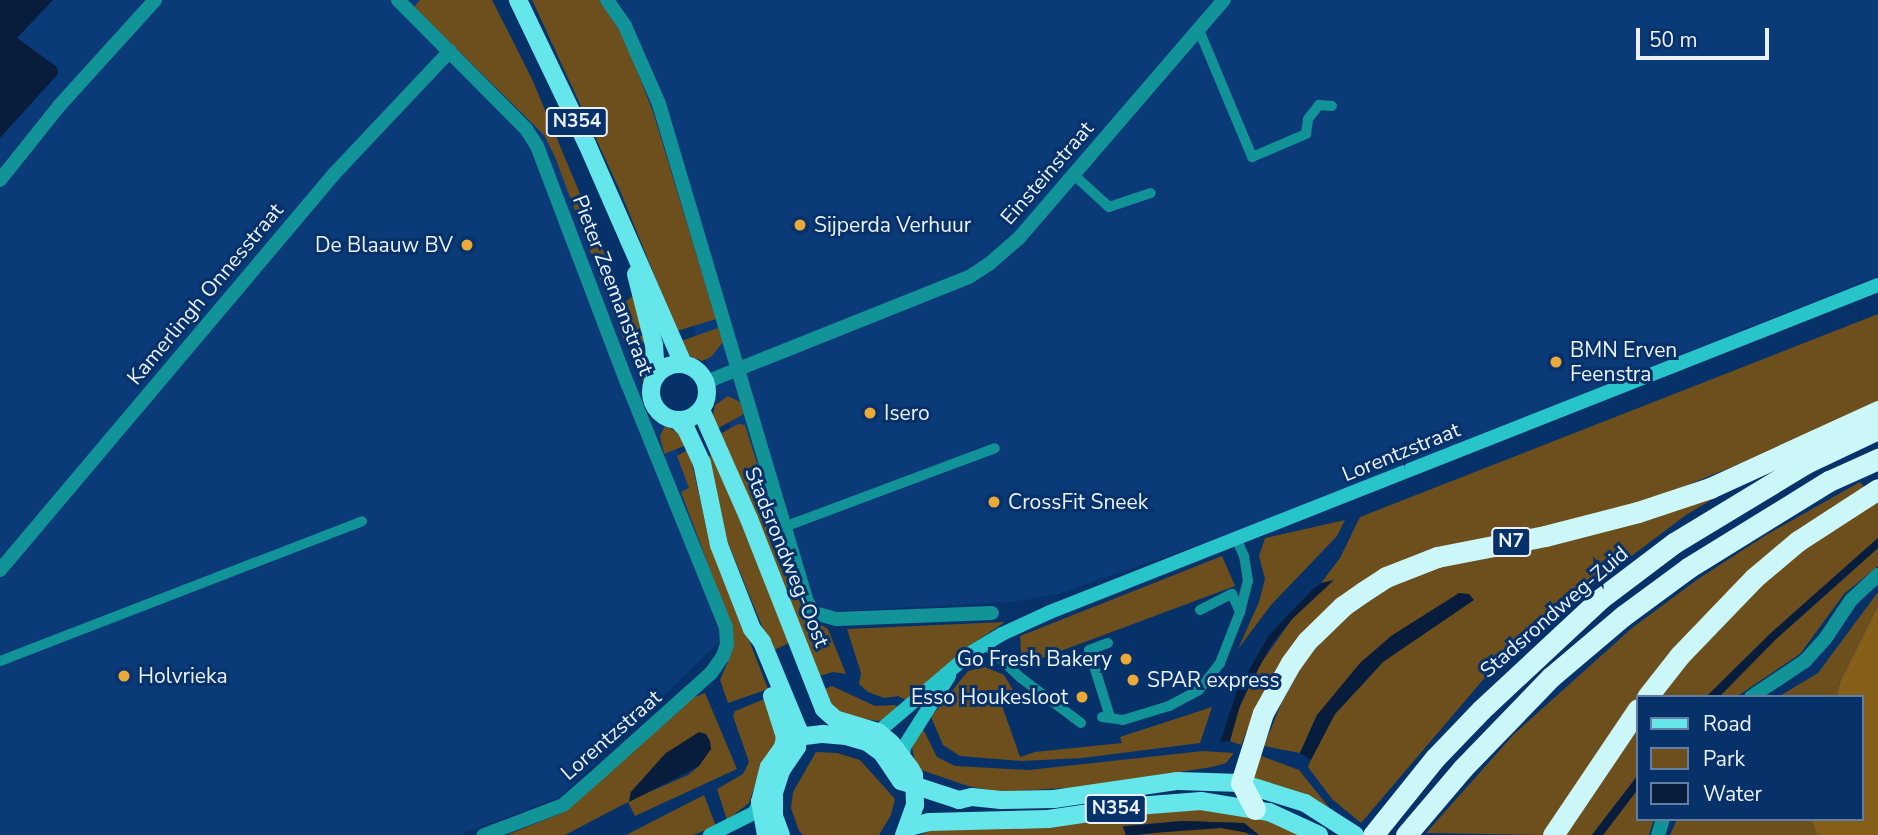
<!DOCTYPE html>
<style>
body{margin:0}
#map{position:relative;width:1878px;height:835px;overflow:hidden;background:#073169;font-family:"Nunito Sans",sans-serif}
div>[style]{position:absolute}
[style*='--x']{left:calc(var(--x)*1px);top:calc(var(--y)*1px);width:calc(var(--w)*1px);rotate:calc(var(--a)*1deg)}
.built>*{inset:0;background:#0b3a79}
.green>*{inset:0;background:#6c4f1c}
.forest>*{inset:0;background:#855f18}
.water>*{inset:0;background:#081d3b}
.lane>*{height:10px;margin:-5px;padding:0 5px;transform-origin:5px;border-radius:5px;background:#119397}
.street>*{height:14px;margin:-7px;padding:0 7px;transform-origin:7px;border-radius:7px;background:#119397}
.secondary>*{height:14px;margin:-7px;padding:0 7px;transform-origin:7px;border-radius:7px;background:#27c4c9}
.primary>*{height:18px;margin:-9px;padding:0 9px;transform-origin:9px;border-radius:9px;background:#65e6ea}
.primary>.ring{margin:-9px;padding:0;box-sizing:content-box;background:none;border:18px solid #65e6ea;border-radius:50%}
.highway>*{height:21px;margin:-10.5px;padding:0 10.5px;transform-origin:10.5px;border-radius:10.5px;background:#ccf7f8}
.dots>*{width:19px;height:19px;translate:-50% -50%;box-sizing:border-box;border:4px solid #073169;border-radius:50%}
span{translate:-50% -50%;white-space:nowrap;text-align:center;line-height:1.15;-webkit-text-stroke:6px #073169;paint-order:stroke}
.shield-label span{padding:2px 5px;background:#073169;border:2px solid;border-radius:5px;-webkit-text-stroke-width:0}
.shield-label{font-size:19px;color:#ecf1f8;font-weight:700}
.street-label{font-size:21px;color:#ecf1f8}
.poi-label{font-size:21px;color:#ecf1f8}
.left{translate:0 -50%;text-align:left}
.right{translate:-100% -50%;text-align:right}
.legend{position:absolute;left:1636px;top:695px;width:228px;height:126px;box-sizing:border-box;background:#073169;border:2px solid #637ea2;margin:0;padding:9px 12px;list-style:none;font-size:21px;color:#ecf1f8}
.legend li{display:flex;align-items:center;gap:14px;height:35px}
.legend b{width:35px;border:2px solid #637ea2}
.scale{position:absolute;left:1636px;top:28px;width:133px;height:32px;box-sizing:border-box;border:4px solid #ecf1f8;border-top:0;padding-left:9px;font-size:21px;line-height:24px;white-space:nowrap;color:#ecf1f8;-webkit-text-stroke:5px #073169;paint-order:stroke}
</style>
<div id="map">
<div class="built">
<i style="clip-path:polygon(34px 0,478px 0,557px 145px,640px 363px,643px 408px,649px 418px,668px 429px,691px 479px,696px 513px,737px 624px,560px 797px,459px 835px,0 835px,0 36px)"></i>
<i style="clip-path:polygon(574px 0,1878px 0,1878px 276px,1230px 534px,1058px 594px,1014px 602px,798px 613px)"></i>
</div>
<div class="green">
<i style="clip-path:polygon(420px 0,492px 0,532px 79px,621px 292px,616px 296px,607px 297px,555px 157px,544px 135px,414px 7px)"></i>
<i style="clip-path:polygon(532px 0,599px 0,624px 37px,653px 112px,716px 319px,677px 331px,621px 193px)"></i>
<i style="clip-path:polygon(633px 296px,648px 341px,627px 348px,612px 311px)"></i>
<i style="clip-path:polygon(1878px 314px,1878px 408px,1623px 511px,1373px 577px,1255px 710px,1241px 745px,1230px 741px,1235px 717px,1259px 666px,1292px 619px,1332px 581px,1321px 583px,1340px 558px,1360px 517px)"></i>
<i style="clip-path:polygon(718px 328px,723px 342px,711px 357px,702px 361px,687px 355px,681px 341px)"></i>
<i style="clip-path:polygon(649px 352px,651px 370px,644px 384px,631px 358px)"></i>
<i style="clip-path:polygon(728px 396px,740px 402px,744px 414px,715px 430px,712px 419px,715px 405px)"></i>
<i style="clip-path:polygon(738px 424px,745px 425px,803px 608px,810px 618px,828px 629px,846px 674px,833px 672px,816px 677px,745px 488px,718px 435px)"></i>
<i style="clip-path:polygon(665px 426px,675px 431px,689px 444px,664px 454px,660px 436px)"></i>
<i style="clip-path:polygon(689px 449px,707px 531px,768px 689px,728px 703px,720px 680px,730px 657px,732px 628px,681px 492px,689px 488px,677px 456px)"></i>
<i style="clip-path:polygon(714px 454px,789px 643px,772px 651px,724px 533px,707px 457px)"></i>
<i style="clip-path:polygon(1768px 466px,1686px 515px,1577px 597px,1522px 643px,1482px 681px,1361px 823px,1332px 799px,1308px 767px,1316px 747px,1335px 714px,1383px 662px,1469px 594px,1317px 715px,1300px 753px,1264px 746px,1281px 704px,1305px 660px,1341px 621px,1384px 589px,1429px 568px)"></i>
<i style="clip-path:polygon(1860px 482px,1864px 487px,1638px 698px,1545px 835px,1426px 833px,1514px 734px,1632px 628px,1698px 579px,1766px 535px)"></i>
<i style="clip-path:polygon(1878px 495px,1878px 538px,1771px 633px,1706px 697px,1656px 697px,1723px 619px,1806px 545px)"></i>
<i style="clip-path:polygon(1345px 520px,1337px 536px,1271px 605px,1238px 649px,1259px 602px,1265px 579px,1259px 556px,1265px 538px)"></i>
<i style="clip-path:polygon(1878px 548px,1878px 566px,1844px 594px,1800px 654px,1736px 697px,1719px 697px,1776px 639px)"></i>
<i style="clip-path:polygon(1222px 556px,1235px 586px,1034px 661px,1021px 653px,1020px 636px)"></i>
<i style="clip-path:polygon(1878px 592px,1878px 606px,1840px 682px,1837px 697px,1778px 697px,1818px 673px)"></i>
<i style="clip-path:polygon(1005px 622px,965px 649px,908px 701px,898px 696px,884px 698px,868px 692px,859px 684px,861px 673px,847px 629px)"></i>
<i style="clip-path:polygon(985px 667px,1004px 675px,1014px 692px,999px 697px,1020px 757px,1035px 752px,1122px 743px,1120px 737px,1212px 707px,1200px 743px,1082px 758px,1022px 761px,960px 756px,943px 745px,931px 717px,968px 671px)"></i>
<i style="clip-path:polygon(832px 686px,875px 706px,894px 705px,901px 708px,887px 719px,878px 721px,844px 716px,828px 704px,820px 691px)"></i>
<i style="clip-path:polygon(evenodd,705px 693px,737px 769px,635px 816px,628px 802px,565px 835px,507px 835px,564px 812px,692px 698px,705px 693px,666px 753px,699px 766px,688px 775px,629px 801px,631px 792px,666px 753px)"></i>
<i style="clip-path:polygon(767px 698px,778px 731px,776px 743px,762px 763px,749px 803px,727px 820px,717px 789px,743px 774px,749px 762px,733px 716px,735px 711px)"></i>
<i style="clip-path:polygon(1638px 721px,1638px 775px,1592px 835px,1561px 835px)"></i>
<i style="clip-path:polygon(922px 727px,937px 757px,955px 766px,1029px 770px,1203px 751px,1234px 753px,1226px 763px,1212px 767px,1081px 787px,998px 792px,968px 786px,921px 770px,914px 759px,912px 747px)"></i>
<i style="clip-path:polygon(816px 752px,837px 753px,860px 760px,895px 799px,891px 815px,879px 835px,803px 835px,799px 831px,791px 808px,793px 792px)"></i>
<i style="clip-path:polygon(1256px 754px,1299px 770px,1332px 811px,1253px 781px)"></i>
<i style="clip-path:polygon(1638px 789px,1638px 819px,1654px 819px,1649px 835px,1603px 835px)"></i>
<i style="clip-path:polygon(704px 795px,716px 826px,693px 835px,626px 835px)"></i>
<i style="clip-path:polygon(1190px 806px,1247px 812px,1307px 835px,1259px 835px,1244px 823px,1182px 821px,1123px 826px,1126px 835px,920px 835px,935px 829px)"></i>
<i style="clip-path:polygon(1677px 819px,1811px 819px,1817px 835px,1670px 835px)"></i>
<i style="clip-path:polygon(1221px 828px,1244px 830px,1249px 835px,1139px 835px,1184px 829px)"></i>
</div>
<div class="forest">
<i style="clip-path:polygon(1878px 606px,1878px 835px,1817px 835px,1811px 819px,1862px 819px,1862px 697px,1837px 697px,1840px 682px)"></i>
</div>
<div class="water">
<i style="clip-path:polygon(0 0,53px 0,17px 38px,57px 67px,58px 74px,0 138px)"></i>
<i style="clip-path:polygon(1878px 538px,1878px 548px,1776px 639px,1719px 697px,1706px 697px,1771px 633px)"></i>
<i style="clip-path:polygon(1334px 580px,1292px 619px,1271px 645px,1241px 702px,1230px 741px,1220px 742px,1237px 691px,1269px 635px,1312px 590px,1321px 583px)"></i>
<i style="clip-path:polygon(1459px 593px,1469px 594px,1474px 600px,1383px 662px,1335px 714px,1311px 760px,1300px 753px,1317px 715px,1360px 663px,1391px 636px)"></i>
<i style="clip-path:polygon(699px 732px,706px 734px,710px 741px,711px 749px,699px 766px,629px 802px,631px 792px,666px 753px)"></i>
<i style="clip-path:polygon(1638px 775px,1638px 789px,1603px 835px,1592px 835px)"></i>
<i style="clip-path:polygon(1182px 821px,1244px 823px,1259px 835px,1221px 828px,1126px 835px,1123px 827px)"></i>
</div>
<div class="lane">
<i style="--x:1199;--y:30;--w:138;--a:67.3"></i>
<i style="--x:1252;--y:157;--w:59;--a:-23.1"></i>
<i style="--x:1306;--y:134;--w:15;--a:-82"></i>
<i style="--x:1308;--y:119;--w:18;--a:-52"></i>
<i style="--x:1319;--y:105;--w:13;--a:4"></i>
<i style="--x:1074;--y:175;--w:47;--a:42.4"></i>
<i style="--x:1109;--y:207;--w:44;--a:-18.4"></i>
<i style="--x:784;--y:527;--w:225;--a:-20.5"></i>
<i style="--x:1200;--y:610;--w:36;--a:-27"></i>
<i style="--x:1232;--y:594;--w:20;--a:66"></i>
<i style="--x:1108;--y:643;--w:20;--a:160"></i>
<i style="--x:1089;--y:650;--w:70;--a:72.6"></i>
<i style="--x:985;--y:644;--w:50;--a:43.4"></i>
<i style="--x:1021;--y:678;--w:75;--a:36.9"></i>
<i style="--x:0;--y:661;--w:388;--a:-21.1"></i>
<i style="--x:1102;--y:717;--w:21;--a:8"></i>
<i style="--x:1123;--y:720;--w:48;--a:-16.9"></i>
<i style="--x:1169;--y:706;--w:34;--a:-28"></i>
<i style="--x:1199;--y:690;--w:34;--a:-52"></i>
<i style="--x:1220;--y:663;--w:55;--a:-68.6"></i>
<i style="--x:1240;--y:612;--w:32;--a:-76"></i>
<i style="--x:1248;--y:581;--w:25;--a:-99"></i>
<i style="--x:1244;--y:556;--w:17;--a:-114"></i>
</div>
<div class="street">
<i style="--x:398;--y:0;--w:182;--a:45.2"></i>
<i style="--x:526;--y:129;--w:20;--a:57"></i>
<i style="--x:537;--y:146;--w:256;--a:69.2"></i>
<i style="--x:628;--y:385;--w:261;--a:68"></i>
<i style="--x:726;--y:627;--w:17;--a:87"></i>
<i style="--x:727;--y:644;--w:13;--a:108"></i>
<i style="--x:723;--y:656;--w:21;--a:125"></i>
<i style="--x:711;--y:673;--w:145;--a:138.1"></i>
<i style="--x:603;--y:770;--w:53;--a:138.8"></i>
<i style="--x:563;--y:805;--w:85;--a:159.2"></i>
<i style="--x:607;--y:0;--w:32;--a:55"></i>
<i style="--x:625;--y:26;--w:85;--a:66.4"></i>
<i style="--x:659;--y:104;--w:520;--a:73.45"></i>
<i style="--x:807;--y:602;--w:13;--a:58"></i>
<i style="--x:814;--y:613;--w:24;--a:15"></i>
<i style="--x:837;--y:619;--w:155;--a:-2.2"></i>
<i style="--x:0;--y:180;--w:95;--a:-51.4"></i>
<i style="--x:59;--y:106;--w:143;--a:-47.8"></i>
<i style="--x:706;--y:382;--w:283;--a:-21.8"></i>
<i style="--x:969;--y:277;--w:24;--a:-33"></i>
<i style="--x:989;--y:264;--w:40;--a:-41"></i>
<i style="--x:1019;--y:238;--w:314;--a:-49.3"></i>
<i style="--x:0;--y:570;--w:518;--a:-49.85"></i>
<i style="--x:334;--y:174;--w:169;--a:-46.7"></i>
<i style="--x:1751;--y:697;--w:65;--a:-33.7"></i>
<i style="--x:1805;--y:661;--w:30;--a:-48"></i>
<i style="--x:1825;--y:639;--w:47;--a:-56.3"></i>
<i style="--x:1851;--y:600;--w:37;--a:-43"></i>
<i style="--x:1658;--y:835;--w:17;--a:-73"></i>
</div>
<div class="secondary">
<i style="--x:878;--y:732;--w:123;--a:-40.4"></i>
<i style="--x:972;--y:652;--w:35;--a:-31"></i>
<i style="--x:1002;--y:634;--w:53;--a:-24.6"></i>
<i style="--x:1050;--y:612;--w:890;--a:-21.55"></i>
<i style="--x:903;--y:756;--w:9;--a:-84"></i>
<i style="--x:904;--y:747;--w:84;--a:-57.6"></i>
<i style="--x:710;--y:835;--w:49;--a:-26.6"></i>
<i style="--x:754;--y:813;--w:13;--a:-61"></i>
</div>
<div class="primary">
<i style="--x:518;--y:0;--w:160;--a:64.4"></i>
<i style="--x:587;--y:144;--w:240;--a:66.4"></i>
<i style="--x:636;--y:274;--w:73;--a:75.8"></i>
<i style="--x:654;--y:345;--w:30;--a:86"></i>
<i class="ring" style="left:651px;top:364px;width:38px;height:38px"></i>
<i style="--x:701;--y:410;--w:119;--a:66.2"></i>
<i style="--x:749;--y:519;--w:204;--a:68.5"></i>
<i style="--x:824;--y:709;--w:15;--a:42"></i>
<i style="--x:835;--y:719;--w:45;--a:16.8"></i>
<i style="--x:878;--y:732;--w:17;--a:40"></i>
<i style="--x:891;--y:743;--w:31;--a:53"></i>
<i style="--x:910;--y:768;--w:8;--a:60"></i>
<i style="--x:914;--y:775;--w:30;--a:88"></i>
<i style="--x:915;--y:805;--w:32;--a:110"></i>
<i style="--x:678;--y:421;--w:11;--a:45"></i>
<i style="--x:686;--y:429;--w:38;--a:65"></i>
<i style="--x:702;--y:463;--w:84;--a:78.3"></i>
<i style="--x:719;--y:545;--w:90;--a:68.6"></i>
<i style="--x:752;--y:629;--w:16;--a:52"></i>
<i style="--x:762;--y:642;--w:94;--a:67.5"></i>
<i style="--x:798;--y:729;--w:18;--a:93"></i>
<i style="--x:797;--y:747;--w:29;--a:124"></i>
<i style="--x:781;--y:771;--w:23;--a:108"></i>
<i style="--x:774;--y:793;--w:23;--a:90"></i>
<i style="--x:774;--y:816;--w:20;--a:70"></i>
<i style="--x:772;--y:696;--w:43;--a:72.4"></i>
<i style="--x:785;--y:737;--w:10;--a:101"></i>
<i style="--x:909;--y:827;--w:21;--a:-14"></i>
<i style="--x:929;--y:822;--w:119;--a:-1.4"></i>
<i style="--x:1048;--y:819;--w:90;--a:-8.3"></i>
<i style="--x:1137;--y:806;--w:64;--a:-4.5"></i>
<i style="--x:1201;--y:801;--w:69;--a:9.2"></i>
<i style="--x:1269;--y:812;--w:55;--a:24.7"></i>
<i style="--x:766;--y:835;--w:34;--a:-100"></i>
<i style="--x:760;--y:802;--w:36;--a:-76"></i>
<i style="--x:769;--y:767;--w:24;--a:-55"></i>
<i style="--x:783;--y:747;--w:17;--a:-36"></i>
<i style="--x:797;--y:737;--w:26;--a:-7"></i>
<i style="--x:823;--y:734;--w:23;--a:5"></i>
<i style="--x:846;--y:736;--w:22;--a:16"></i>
<i style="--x:867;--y:742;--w:19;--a:36"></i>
<i style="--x:882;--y:753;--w:34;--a:56"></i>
<i style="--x:901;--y:781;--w:61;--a:18.1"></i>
<i style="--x:959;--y:800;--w:13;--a:-13"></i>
<i style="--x:972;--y:797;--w:29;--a:6"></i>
<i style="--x:1001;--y:800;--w:53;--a:-1.1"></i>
<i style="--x:1054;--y:799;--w:125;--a:-8.3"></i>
<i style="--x:1178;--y:781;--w:63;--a:1.8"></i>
<i style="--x:1241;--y:783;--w:67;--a:17.4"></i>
<i style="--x:1305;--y:803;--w:59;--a:32.6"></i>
</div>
<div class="highway">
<i style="--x:1647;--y:697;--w:53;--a:-51.8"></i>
<i style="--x:1680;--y:655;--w:107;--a:-46.1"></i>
<i style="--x:1754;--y:578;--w:57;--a:-40.1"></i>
<i style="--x:1798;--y:541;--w:95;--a:-33"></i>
<i style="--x:1255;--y:809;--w:30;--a:-118"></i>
<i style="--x:1241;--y:783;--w:73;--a:-72.6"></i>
<i style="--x:1263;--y:713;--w:57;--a:-60.8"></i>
<i style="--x:1291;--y:663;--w:27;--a:-54"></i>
<i style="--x:1307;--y:641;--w:50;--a:-44.2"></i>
<i style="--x:1343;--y:606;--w:24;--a:-35"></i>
<i style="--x:1363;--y:592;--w:27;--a:-33"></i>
<i style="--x:1386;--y:577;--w:55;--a:-21.4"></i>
<i style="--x:1437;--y:557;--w:110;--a:-11"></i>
<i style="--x:1545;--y:536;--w:96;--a:-14.5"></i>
<i style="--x:1638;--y:512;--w:76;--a:-18.4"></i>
<i style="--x:1710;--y:488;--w:185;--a:-24.6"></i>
<i style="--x:1373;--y:835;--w:99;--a:-51.2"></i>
<i style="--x:1435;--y:758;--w:66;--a:-46.2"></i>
<i style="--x:1481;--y:710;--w:163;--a:-43"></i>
<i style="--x:1600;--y:599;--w:93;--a:-37.1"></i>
<i style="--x:1674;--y:543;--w:154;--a:-31.2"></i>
<i style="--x:1806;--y:463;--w:80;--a:-25.3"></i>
<i style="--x:1406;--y:835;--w:88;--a:-49.6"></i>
<i style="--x:1463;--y:768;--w:127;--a:-46"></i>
<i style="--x:1551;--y:677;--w:94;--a:-40.3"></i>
<i style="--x:1623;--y:616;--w:81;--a:-36.4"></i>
<i style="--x:1688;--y:568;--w:166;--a:-31.7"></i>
<i style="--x:1829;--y:481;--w:54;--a:-24.2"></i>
<i style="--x:1553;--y:835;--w:152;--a:-56"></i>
</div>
<div class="dots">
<i style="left:800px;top:225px;background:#e9aa38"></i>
<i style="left:467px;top:245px;background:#e9aa38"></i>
<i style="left:1556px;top:362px;background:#e9aa38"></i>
<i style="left:870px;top:413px;background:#e9aa38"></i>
<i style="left:994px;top:502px;background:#e9aa38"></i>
<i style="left:1126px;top:659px;background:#e9aa38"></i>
<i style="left:124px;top:676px;background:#e9aa38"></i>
<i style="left:1133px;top:680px;background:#e9aa38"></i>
<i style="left:1082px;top:697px;background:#e9aa38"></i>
</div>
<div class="shield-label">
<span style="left:577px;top:122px">N354</span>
<span style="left:1511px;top:542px">N7</span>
<span style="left:1116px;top:809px">N354</span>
</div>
<div class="street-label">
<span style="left:1047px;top:173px;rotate:-49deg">Einsteinstraat</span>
<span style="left:613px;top:285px;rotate:69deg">Pieter Zeemanstraat</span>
<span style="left:205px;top:294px;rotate:-50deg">Kamerlingh Onnesstraat</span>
<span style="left:1401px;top:452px;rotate:-22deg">Lorentzstraat</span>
<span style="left:787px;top:557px;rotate:68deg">Stadsrondweg-Oost</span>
<span style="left:1554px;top:612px;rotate:-41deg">Stadsrondweg-Zuid</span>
<span style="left:611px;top:735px;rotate:-41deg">Lorentzstraat</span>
</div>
<div class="poi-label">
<span class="left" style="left:814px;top:225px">Sijperda Verhuur</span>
<span class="right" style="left:453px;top:245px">De Blaauw BV</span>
<span class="left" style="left:1570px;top:362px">BMN Erven<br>Feenstra</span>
<span class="left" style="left:884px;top:413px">Isero</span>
<span class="left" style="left:1008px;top:502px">CrossFit Sneek</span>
<span class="right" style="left:1112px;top:659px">Go Fresh Bakery</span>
<span class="left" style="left:138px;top:676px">Holvrieka</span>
<span class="left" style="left:1147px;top:680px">SPAR express</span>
<span class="right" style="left:1068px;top:697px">Esso Houkesloot</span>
</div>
<ul class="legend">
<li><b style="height:9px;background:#65e6ea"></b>Road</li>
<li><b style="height:19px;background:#6c4f1c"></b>Park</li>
<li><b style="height:19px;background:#081d3b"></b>Water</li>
</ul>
<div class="scale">50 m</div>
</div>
